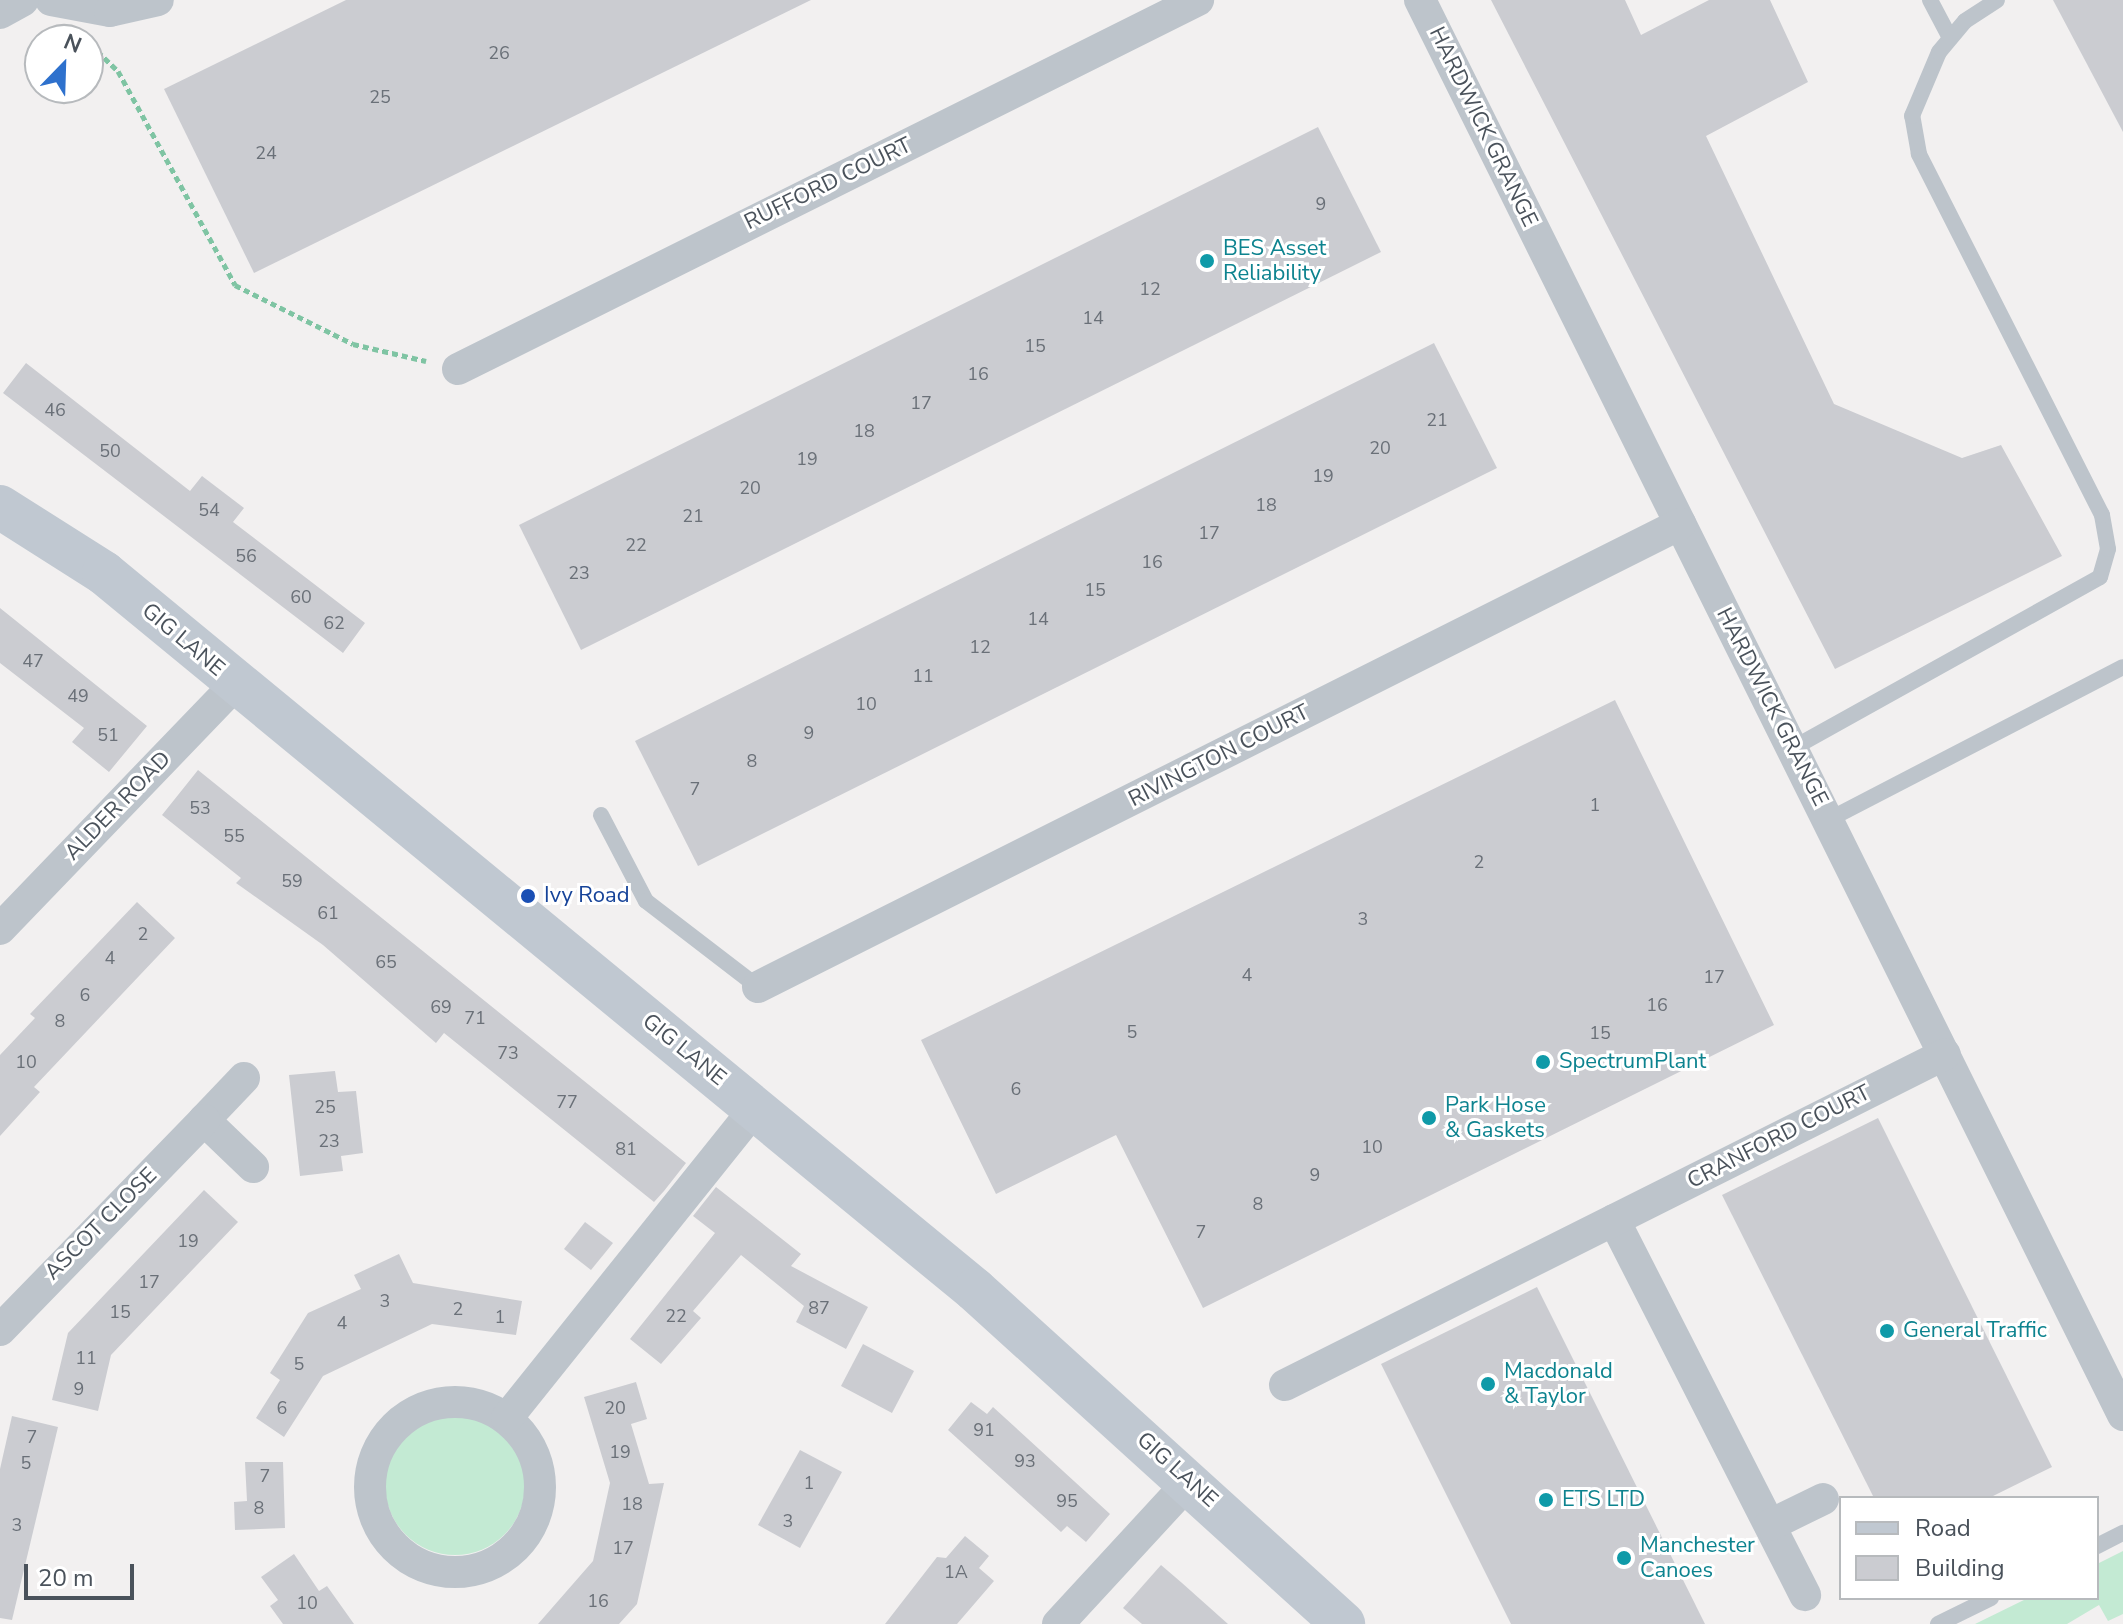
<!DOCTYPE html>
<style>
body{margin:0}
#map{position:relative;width:2123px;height:1624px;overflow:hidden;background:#f2f0f0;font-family:"Nunito Sans",sans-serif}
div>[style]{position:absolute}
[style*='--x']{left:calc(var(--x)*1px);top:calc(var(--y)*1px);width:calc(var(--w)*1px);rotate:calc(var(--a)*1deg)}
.green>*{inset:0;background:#c3ead3}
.round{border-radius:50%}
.building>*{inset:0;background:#cbccd1}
.path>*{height:5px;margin-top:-2.5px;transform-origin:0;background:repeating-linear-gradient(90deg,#7fc4a3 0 6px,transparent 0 10px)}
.lane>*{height:16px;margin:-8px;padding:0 8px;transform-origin:8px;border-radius:8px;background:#bdc4cb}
.street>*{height:32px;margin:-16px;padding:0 16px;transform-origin:16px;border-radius:16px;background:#bdc4cb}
.street>.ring{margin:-16px;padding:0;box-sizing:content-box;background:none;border:32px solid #bdc4cb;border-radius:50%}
.secondary>*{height:44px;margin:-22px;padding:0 22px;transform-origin:22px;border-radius:22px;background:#c0c8d1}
.dots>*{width:22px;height:22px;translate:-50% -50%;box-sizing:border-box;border:4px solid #fff;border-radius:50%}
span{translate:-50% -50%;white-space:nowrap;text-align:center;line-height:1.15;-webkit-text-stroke:6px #fff;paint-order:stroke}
.number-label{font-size:18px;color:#6a7078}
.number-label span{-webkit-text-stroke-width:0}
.street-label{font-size:22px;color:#4a525b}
.culture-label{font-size:22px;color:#0d838f}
.left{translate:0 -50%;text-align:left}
.transit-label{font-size:22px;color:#164399}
.legend{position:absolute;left:1839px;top:1496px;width:260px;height:104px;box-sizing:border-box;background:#fff;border:2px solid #b7babd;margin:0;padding:10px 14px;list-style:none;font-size:24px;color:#4a525b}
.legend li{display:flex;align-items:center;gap:16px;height:40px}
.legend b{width:40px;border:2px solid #b7babd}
.north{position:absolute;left:24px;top:24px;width:80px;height:80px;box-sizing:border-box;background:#fff;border:2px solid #b7babd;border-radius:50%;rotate:23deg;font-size:22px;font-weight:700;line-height:32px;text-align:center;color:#4a525b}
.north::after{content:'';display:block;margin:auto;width:28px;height:36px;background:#2e71cd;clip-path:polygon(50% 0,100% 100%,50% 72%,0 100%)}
.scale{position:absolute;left:24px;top:1564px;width:110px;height:36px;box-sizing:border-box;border:4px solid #4a525b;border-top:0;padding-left:10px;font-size:24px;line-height:28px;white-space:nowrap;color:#4a525b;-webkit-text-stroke:6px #fff;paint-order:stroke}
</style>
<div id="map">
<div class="green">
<i class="round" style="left:385px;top:1415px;width:140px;height:140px"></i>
<i style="clip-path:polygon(2123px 1551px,2123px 1614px,2108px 1621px,2099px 1605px,2067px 1624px,1975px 1624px,2028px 1598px,2097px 1598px,2097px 1564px)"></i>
</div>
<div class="building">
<i style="clip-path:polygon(346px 0,811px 0,254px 273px,164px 89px)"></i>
<i style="clip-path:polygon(1491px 0,1625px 0,1641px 35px,1709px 0,1770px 0,1808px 82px,1706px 136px,1834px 404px,1962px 458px,2001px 445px,2062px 556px,1835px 669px)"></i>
<i style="clip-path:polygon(2053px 0,2123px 0,2123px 132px)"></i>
<i style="clip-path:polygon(1318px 127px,1381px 252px,581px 650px,519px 525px)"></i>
<i style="clip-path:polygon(1434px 343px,1497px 468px,698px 866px,635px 741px)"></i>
<i style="clip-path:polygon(26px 363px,190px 491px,202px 476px,244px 508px,233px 522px,365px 623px,343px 653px,3px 393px)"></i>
<i style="clip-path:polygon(0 608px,147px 726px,109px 772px,72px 742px,84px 728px,0 663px)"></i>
<i style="clip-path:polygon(1615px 700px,1774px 1025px,1203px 1308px,1116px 1135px,996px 1194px,921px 1040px)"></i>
<i style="clip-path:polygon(198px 770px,686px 1163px,664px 1191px,654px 1202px,444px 1033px,436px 1043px,323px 945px,236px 883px,241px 878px,162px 815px)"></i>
<i style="clip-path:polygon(137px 902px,175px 938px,34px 1087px,40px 1092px,0 1136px,0 1055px,35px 1018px,30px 1014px)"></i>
<i style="clip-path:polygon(335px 1071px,338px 1092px,356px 1091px,363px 1153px,341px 1156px,343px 1171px,300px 1176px,289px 1075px)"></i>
<i style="clip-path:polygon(1878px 1118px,2052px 1467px,1989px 1498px,1874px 1498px,1722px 1195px)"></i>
<i style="clip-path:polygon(716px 1187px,801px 1254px,791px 1266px,868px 1307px,846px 1349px,796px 1322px,804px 1306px,741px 1255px,693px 1311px,701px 1318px,661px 1364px,630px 1339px,715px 1233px,693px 1216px)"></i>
<i style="clip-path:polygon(204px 1190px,238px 1222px,111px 1355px,98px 1411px,52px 1400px,68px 1333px)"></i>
<i style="clip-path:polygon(585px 1222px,613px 1243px,591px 1270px,564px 1249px)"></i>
<i style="clip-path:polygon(399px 1254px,413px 1283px,522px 1301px,516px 1335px,432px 1324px,323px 1376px,284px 1437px,256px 1418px,280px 1380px,270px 1373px,308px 1313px,361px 1289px,354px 1275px)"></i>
<i style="clip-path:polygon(1537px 1287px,1595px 1403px,1705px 1624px,1511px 1624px,1381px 1364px)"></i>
<i style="clip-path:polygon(863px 1344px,914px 1371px,892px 1413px,841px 1386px)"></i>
<i style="clip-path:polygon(636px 1382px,647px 1419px,631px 1424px,649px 1484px,664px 1483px,637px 1604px,619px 1624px,538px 1624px,593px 1561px,610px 1483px,584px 1397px)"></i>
<i style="clip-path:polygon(971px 1402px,987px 1414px,993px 1407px,1110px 1514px,1086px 1542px,1067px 1526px,1061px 1532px,948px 1430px)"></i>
<i style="clip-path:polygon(12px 1416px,58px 1427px,12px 1620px,0 1618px,0 1469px)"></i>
<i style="clip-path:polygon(800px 1450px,842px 1472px,800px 1548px,758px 1525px)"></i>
<i style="clip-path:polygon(245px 1462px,283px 1462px,285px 1528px,235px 1530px,234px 1502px,247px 1501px)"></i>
<i style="clip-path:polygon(965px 1536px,989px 1556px,979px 1568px,994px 1581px,957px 1624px,885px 1624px,937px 1557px,946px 1558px)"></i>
<i style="clip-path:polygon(294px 1554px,319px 1591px,327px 1586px,354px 1624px,283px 1624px,270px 1606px,278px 1600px,261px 1577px)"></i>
<i style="clip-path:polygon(1161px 1565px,1182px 1583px,1228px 1624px,1142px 1624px,1123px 1608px)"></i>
</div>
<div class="path">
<i style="--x:90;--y:44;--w:39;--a:44"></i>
<i style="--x:118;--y:71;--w:244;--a:61.3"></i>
<i style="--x:235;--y:285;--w:132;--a:26.6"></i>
<i style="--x:353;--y:344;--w:75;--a:13.1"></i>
</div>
<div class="lane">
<i style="--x:1930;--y:0;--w:43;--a:62.2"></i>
<i style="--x:1793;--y:748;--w:351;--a:-29.1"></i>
<i style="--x:2100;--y:577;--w:29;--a:-74"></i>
<i style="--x:2108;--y:549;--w:35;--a:-100"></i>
<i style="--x:2102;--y:515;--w:405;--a:-116.9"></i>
<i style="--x:1919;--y:154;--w:39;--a:-100"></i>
<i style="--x:1912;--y:116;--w:69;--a:-67.1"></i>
<i style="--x:1939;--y:52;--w:40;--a:-50"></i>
<i style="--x:1965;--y:21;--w:38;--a:-33"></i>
<i style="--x:601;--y:815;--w:97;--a:62.4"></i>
<i style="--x:646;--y:901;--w:141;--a:37.5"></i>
<i style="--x:1828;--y:820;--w:332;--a:-27.4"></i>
<i style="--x:2097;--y:1546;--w:29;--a:-27"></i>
<i style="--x:1938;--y:1624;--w:59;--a:-26.1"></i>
</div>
<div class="street">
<i style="--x:51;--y:0;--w:60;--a:10.6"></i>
<i style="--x:110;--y:11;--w:49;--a:-12.9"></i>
<i style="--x:1420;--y:0;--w:1580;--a:63.58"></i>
<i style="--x:0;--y:13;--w:26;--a:-29"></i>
<i style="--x:458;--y:369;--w:827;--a:-26.5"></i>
<i style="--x:0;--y:929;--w:340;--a:-46.1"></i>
<i style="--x:758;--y:987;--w:1032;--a:-26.66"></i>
<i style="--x:244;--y:1078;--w:58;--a:133.6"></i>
<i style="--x:204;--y:1120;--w:68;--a:43.8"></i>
<i style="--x:1614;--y:1220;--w:421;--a:63"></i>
<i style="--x:0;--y:1330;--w:293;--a:-45.8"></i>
<i style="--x:1285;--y:1385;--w:738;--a:-26.63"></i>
<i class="ring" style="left:370px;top:1402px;width:138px;height:138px"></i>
<i style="--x:507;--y:1418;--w:397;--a:-51.3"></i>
<i style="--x:1770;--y:1525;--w:59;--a:-26.1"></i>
<i style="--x:1058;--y:1624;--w:195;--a:-47.3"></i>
</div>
<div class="secondary">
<i style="--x:0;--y:507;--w:123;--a:32.4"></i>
<i style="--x:104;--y:573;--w:1128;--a:39.46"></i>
<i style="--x:975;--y:1290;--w:497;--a:42.2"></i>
</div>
<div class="dots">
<i style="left:1207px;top:261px;background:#0f9aa8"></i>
<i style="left:528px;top:896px;background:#1a4fb4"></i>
<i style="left:1543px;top:1062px;background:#0f9aa8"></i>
<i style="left:1429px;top:1118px;background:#0f9aa8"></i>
<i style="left:1887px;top:1331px;background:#0f9aa8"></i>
<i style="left:1488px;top:1384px;background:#0f9aa8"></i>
<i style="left:1546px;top:1500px;background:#0f9aa8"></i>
<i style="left:1624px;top:1558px;background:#0f9aa8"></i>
</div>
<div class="number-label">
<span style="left:499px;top:53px">26</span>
<span style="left:380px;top:97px">25</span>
<span style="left:266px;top:153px">24</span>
<span style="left:1321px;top:204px">9</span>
<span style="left:1150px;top:289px">12</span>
<span style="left:1093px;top:318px">14</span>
<span style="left:1035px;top:346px">15</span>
<span style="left:978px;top:374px">16</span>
<span style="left:921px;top:403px">17</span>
<span style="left:55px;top:410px">46</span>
<span style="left:1437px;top:420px">21</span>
<span style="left:864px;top:431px">18</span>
<span style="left:1380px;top:448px">20</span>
<span style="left:110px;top:451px">50</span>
<span style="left:807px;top:459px">19</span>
<span style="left:1323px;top:476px">19</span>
<span style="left:750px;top:488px">20</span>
<span style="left:1266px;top:505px">18</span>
<span style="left:209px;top:510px">54</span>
<span style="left:693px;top:516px">21</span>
<span style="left:1209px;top:533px">17</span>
<span style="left:636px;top:545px">22</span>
<span style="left:246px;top:556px">56</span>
<span style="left:1152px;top:562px">16</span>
<span style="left:579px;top:573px">23</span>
<span style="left:1095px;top:590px">15</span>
<span style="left:301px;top:597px">60</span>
<span style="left:1038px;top:619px">14</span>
<span style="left:334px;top:623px">62</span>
<span style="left:980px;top:647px">12</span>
<span style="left:33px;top:661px">47</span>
<span style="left:923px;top:676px">11</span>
<span style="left:78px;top:696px">49</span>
<span style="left:866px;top:704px">10</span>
<span style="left:809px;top:733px">9</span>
<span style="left:108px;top:735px">51</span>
<span style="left:752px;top:761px">8</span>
<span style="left:695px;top:789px">7</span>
<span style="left:1595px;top:805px">1</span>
<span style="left:200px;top:808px">53</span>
<span style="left:234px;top:836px">55</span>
<span style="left:1479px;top:862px">2</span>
<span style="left:292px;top:881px">59</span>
<span style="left:328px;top:913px">61</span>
<span style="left:1363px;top:919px">3</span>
<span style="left:143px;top:934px">2</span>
<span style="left:110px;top:958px">4</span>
<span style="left:386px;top:962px">65</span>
<span style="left:1247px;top:975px">4</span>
<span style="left:1714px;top:977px">17</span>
<span style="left:85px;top:995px">6</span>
<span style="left:1657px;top:1005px">16</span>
<span style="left:441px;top:1007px">69</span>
<span style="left:475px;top:1018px">71</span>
<span style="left:60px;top:1021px">8</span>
<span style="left:1132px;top:1032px">5</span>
<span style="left:1600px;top:1033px">15</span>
<span style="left:508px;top:1053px">73</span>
<span style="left:26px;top:1062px">10</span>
<span style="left:1016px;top:1089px">6</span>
<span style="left:567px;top:1102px">77</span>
<span style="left:325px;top:1107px">25</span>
<span style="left:329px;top:1141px">23</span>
<span style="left:1372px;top:1147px">10</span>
<span style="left:626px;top:1149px">81</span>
<span style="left:1315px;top:1175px">9</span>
<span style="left:1258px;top:1204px">8</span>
<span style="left:1201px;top:1232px">7</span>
<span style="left:188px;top:1241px">19</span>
<span style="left:149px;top:1282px">17</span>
<span style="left:385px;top:1301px">3</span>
<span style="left:819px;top:1308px">87</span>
<span style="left:458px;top:1309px">2</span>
<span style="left:120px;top:1312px">15</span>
<span style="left:676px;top:1316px">22</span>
<span style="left:500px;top:1317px">1</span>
<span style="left:342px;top:1323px">4</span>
<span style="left:86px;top:1358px">11</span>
<span style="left:299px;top:1364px">5</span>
<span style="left:79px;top:1389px">9</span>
<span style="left:282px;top:1408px">6</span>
<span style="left:615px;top:1408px">20</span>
<span style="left:984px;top:1430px">91</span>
<span style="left:32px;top:1437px">7</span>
<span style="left:620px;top:1452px">19</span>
<span style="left:1025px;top:1461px">93</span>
<span style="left:26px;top:1463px">5</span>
<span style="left:265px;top:1476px">7</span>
<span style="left:809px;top:1483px">1</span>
<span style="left:1067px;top:1501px">95</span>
<span style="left:632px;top:1504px">18</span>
<span style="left:259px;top:1508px">8</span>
<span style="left:788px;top:1521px">3</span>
<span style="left:17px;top:1525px">3</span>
<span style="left:623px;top:1548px">17</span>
<span style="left:956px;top:1572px">1A</span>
<span style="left:598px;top:1601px">16</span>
<span style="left:307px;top:1603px">10</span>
</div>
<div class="street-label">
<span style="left:1483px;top:127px;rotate:64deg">HARDWICK GRANGE</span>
<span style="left:828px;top:184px;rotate:-26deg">RUFFORD COURT</span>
<span style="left:183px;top:640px;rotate:40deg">GIG LANE</span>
<span style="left:1772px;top:707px;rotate:63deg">HARDWICK GRANGE</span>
<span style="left:1219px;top:756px;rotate:-27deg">RIVINGTON COURT</span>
<span style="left:118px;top:806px;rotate:-46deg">ALDER ROAD</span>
<span style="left:684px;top:1050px;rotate:39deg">GIG LANE</span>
<span style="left:1779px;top:1137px;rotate:-27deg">CRANFORD COURT</span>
<span style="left:101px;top:1224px;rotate:-45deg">ASCOT CLOSE</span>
<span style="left:1177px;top:1470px;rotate:42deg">GIG LANE</span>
</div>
<div class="culture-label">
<span class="left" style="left:1223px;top:261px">BES Asset<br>Reliability</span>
<span class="left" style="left:1559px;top:1062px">SpectrumPlant</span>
<span class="left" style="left:1445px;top:1118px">Park Hose<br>&amp; Gaskets</span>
<span class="left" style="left:1903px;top:1331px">General Traffic</span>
<span class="left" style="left:1504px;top:1384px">Macdonald<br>&amp; Taylor</span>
<span class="left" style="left:1562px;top:1500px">ETS LTD</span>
<span class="left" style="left:1640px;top:1558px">Manchester<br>Canoes</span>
</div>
<div class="transit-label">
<span class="left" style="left:544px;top:896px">Ivy Road</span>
</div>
<ul class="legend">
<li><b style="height:10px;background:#c0c8d1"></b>Road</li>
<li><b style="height:22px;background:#cbccd1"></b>Building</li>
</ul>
<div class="north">N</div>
<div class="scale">20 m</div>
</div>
